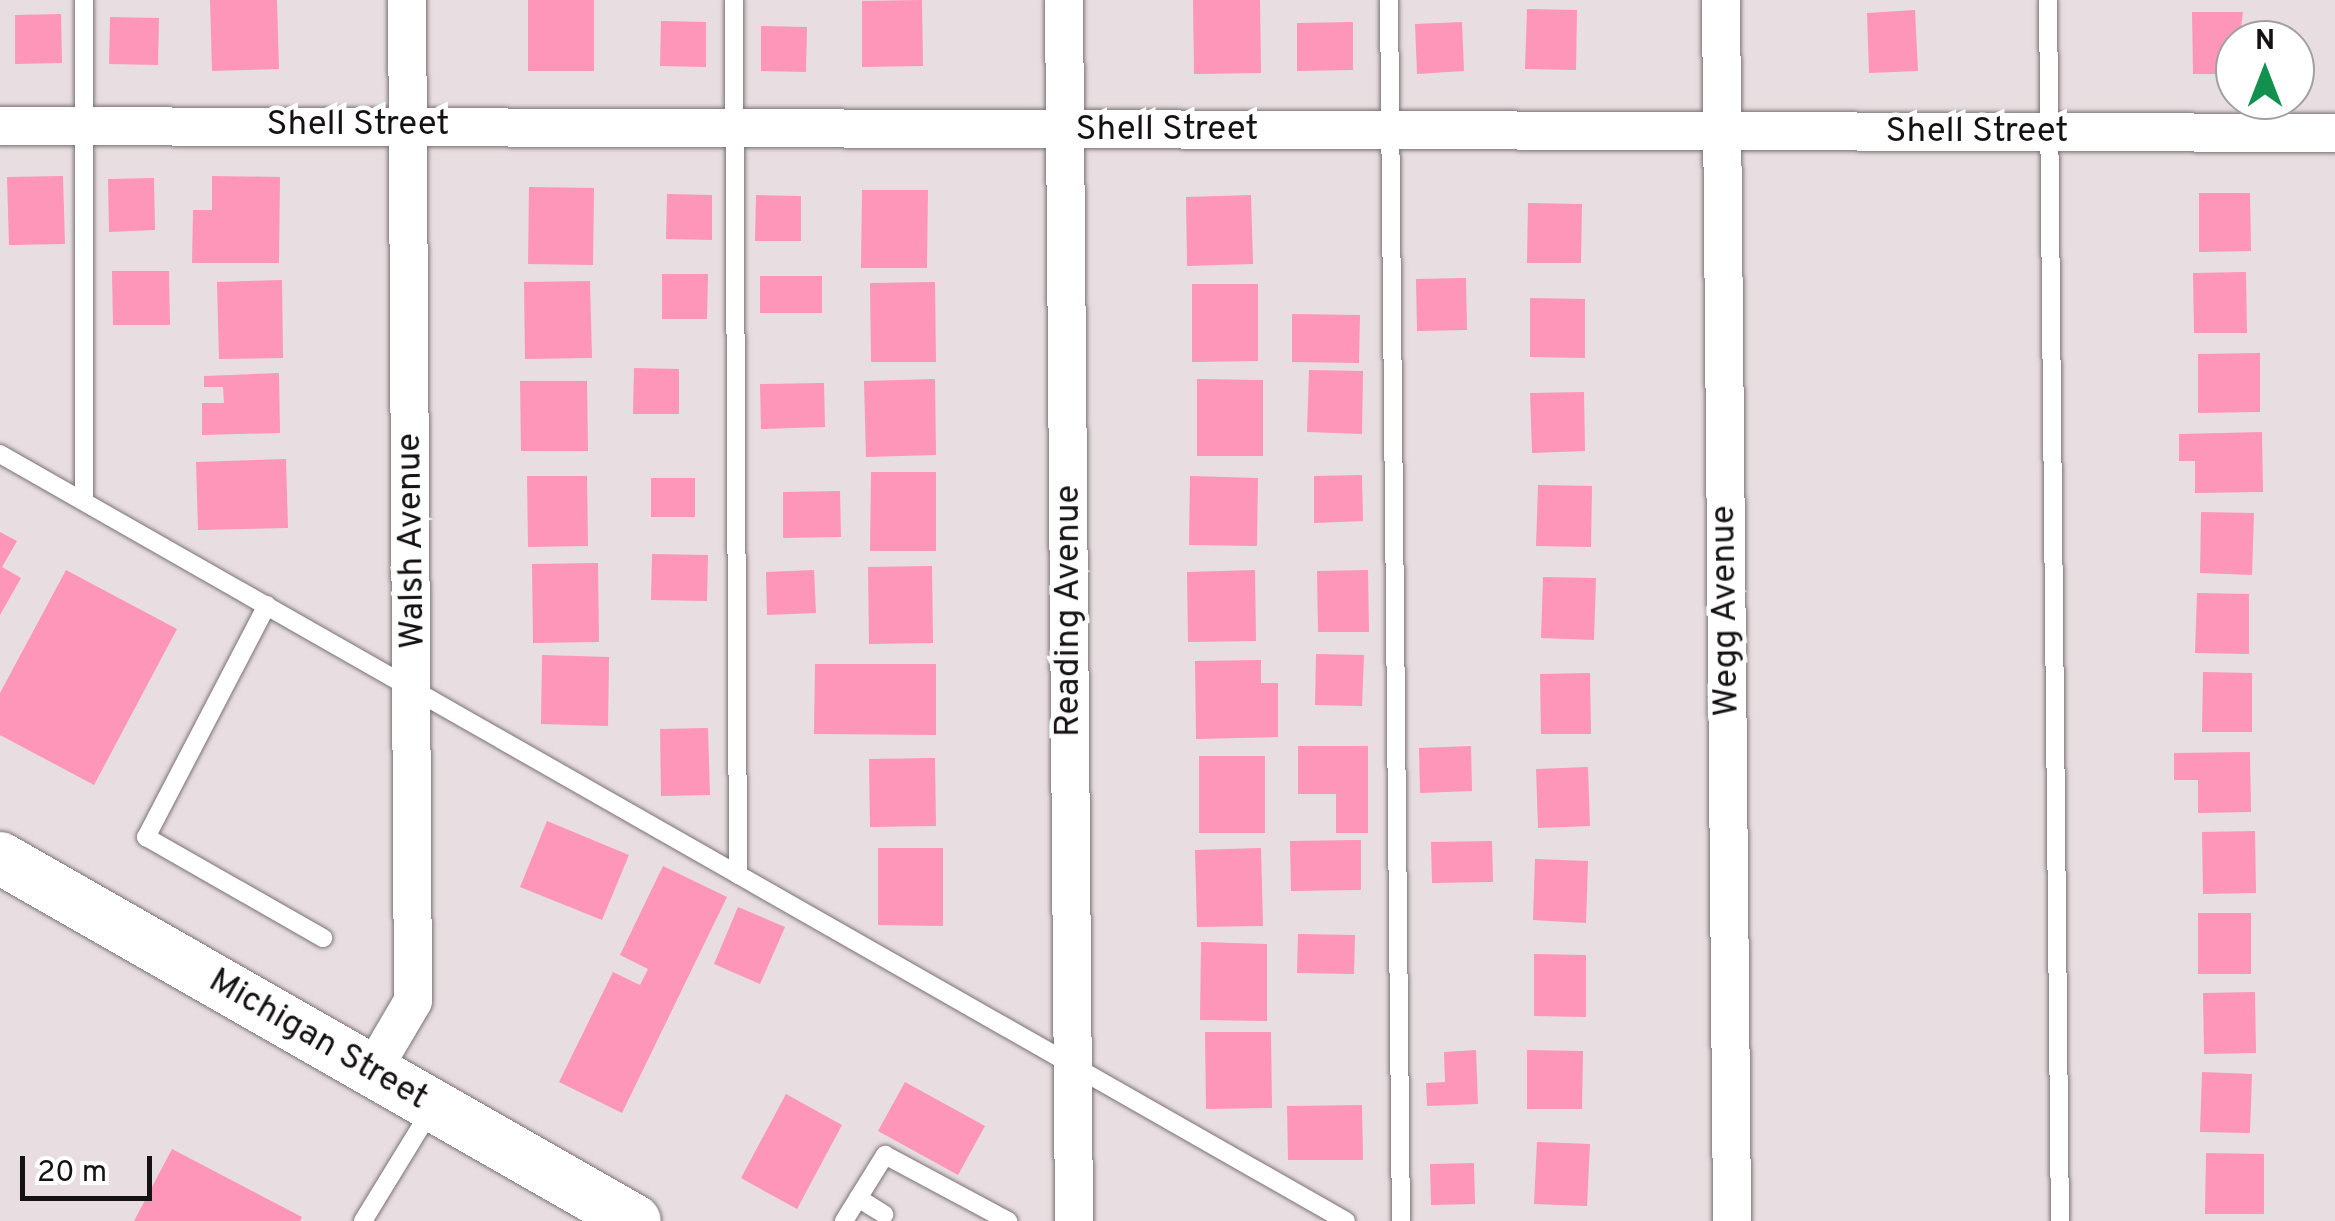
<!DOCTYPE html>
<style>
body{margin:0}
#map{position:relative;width:2335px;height:1221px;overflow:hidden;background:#e8dee1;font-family:Overpass,sans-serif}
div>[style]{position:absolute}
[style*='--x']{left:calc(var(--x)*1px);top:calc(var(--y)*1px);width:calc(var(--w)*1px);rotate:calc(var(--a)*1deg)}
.building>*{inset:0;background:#fd96b8}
.roads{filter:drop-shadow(0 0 2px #7b7275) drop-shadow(0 0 2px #7b7275)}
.lane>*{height:18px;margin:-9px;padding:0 9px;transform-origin:9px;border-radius:9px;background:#fff}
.street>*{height:38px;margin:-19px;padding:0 19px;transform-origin:19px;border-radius:19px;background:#fff}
.secondary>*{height:52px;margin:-26px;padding:0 26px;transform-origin:26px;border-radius:26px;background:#fff}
span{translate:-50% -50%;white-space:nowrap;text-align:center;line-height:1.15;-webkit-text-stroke:9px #fff;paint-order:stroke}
.street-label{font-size:35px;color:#151213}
.north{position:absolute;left:2215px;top:20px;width:100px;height:100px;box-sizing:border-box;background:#fff;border:2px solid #a1a0a1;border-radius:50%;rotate:0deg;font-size:28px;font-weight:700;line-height:40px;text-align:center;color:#151213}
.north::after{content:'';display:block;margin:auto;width:35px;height:45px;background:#12914e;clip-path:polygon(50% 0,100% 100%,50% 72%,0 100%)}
.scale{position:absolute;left:20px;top:1156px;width:132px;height:45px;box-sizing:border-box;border:5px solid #151213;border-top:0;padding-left:12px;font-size:30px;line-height:35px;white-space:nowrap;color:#151213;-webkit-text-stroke:8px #fff;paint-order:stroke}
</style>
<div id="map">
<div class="building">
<i style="clip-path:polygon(210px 0,277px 0,279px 69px,212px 71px)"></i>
<i style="clip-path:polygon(528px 0,594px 0,594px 71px,528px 71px)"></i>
<i style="clip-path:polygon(922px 0,923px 66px,862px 67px,862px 1px)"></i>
<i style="clip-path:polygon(1193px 0,1260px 0,1261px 73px,1194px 74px)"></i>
<i style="clip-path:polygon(1527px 9px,1577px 10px,1576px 70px,1525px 69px)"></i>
<i style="clip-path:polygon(1915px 10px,1918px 71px,1869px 73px,1867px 13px)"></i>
<i style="clip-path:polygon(2192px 12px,2243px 12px,2235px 74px,2193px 74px)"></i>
<i style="clip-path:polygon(61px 14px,62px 63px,15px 64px,15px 15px)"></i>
<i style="clip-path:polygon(110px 17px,159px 18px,158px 65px,109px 64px)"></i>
<i style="clip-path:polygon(661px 21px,706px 22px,706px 67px,660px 66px)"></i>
<i style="clip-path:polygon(1353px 22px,1353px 70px,1297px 71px,1297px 23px)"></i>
<i style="clip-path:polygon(1462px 22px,1464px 71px,1417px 74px,1415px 24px)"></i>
<i style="clip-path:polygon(761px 26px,807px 27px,806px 72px,761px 71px)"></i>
<i style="clip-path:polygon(63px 176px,65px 244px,9px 245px,7px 177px)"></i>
<i style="clip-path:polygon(212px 176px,280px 177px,279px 263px,192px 263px,193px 210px,212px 210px)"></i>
<i style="clip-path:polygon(154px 178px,155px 230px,109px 232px,108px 179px)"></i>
<i style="clip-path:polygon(529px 187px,594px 188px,593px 265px,528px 264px)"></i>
<i style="clip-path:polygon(862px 190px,928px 190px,927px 268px,861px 268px)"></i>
<i style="clip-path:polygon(2199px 193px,2250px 193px,2251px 251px,2199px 252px)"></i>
<i style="clip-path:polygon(667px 194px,712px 195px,712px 240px,666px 239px)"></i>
<i style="clip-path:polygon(756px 195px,801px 196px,801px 241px,755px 241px)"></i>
<i style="clip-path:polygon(1251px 195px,1253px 264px,1187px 266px,1186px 197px)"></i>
<i style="clip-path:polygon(1528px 203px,1582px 204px,1581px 263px,1527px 263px)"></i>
<i style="clip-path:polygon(112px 271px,169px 271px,170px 325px,113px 325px)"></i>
<i style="clip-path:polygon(2246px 272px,2247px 333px,2194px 333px,2193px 273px)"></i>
<i style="clip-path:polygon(662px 274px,708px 274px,707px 319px,662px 319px)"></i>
<i style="clip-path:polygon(760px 276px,822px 276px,822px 313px,760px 313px)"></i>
<i style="clip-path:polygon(1466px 278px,1467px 330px,1417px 331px,1416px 279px)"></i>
<i style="clip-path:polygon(282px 280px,283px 358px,219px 359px,217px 282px)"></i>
<i style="clip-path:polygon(590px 281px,592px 358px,525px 359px,524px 282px)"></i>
<i style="clip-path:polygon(935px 282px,936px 362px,871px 362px,870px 283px)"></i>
<i style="clip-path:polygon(1192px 284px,1258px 284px,1258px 361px,1192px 362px)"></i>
<i style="clip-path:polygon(1530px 298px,1585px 299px,1585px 358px,1530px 357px)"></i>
<i style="clip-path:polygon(1292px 314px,1360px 315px,1359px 363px,1292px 362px)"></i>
<i style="clip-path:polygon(2260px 353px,2260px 412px,2198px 413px,2198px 354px)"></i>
<i style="clip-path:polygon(634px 368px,679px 369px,679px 414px,633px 414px)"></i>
<i style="clip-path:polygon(1309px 370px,1363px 371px,1362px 434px,1307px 432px)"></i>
<i style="clip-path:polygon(279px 373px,280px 433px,202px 435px,202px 403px,224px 403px,223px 387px,204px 387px,204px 376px)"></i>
<i style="clip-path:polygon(935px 379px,936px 455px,866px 457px,864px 381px)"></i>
<i style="clip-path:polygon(1197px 379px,1263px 380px,1263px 456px,1197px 456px)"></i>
<i style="clip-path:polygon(520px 381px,587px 381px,588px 451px,521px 451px)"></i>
<i style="clip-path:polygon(824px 383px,825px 427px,761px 429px,760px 384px)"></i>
<i style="clip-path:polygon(1584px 392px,1585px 451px,1532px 453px,1530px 393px)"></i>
<i style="clip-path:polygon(2262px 432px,2263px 492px,2195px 493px,2195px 461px,2179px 461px,2179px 434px)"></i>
<i style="clip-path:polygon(286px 459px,288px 528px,198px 530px,196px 462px)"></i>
<i style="clip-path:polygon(871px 472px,936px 472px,936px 551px,870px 551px)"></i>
<i style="clip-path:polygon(1362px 475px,1363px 521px,1314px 523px,1314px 476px)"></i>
<i style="clip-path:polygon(527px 476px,587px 476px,588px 546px,528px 547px)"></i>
<i style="clip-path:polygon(1190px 476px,1258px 478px,1257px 546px,1189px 545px)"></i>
<i style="clip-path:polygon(651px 478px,695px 478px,695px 517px,651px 517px)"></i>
<i style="clip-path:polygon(1538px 485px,1592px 486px,1591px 547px,1536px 546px)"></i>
<i style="clip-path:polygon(840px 491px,841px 537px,783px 538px,783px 492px)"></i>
<i style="clip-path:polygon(2201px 512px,2254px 513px,2252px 575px,2200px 573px)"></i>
<i style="clip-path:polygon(0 532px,17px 541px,2px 567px,21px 578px,0 615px)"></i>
<i style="clip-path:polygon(652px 554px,708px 555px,707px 601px,651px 600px)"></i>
<i style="clip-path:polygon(598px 563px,599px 642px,533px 643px,532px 564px)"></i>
<i style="clip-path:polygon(932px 566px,933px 643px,869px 644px,868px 567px)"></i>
<i style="clip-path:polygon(66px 570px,177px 629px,94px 785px,0 735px,0 693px)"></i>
<i style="clip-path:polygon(814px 570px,816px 613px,767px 615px,766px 572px)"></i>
<i style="clip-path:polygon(1255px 570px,1256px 641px,1188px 642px,1187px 572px)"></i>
<i style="clip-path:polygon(1368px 570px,1369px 632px,1318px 632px,1317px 571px)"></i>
<i style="clip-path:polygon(1543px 577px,1596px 578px,1594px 640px,1541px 638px)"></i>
<i style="clip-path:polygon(2197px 593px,2249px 594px,2249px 654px,2195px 653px)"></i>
<i style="clip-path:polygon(1316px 654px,1364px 655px,1362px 706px,1315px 705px)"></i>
<i style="clip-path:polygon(542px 655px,609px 657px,608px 726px,541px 724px)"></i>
<i style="clip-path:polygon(1261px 660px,1261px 683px,1278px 683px,1278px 737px,1196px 739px,1195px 661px)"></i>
<i style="clip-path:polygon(815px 664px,936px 664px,936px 735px,814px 734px)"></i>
<i style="clip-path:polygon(2203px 672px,2252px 673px,2252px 732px,2202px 732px)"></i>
<i style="clip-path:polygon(1590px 673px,1591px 734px,1541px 734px,1540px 674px)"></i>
<i style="clip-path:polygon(708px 728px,710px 795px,661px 796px,660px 729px)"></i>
<i style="clip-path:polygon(1298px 746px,1368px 746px,1368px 833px,1336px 833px,1336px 794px,1298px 794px)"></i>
<i style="clip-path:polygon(1471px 746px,1472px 791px,1420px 793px,1419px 748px)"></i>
<i style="clip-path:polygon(2250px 752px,2251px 812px,2198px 813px,2198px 780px,2174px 780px,2174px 753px)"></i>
<i style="clip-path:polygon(1199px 756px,1265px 756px,1265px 833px,1199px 833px)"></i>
<i style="clip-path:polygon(935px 758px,936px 826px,870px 827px,869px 759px)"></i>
<i style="clip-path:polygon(1588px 767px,1590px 826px,1538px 828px,1536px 769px)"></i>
<i style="clip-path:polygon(547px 821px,629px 855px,602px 920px,520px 887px)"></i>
<i style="clip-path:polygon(2255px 831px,2256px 893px,2203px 894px,2202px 832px)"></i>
<i style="clip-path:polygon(1361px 840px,1361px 890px,1291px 891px,1290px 841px)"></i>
<i style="clip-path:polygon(1492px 841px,1493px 882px,1432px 883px,1431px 842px)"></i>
<i style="clip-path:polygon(878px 848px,943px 848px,943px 926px,878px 925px)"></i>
<i style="clip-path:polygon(1261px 848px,1263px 926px,1197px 927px,1195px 850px)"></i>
<i style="clip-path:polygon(1535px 859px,1588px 861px,1586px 923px,1533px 920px)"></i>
<i style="clip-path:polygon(663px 866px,727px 897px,622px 1113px,559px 1082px,613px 972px,640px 985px,648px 969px,620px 955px)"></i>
<i style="clip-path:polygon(738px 907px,785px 927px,760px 984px,714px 964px)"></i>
<i style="clip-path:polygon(2198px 913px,2251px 913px,2251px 974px,2198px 974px)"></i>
<i style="clip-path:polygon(1298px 934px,1355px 935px,1354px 974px,1297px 973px)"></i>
<i style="clip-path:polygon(1201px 942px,1267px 944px,1267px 1021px,1200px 1020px)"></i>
<i style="clip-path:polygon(1534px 954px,1586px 955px,1586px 1017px,1534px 1016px)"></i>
<i style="clip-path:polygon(2255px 992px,2256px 1053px,2204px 1054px,2203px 993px)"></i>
<i style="clip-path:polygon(1205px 1032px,1271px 1032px,1272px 1108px,1206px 1109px)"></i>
<i style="clip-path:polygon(1476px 1050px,1478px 1104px,1427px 1106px,1426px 1083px,1445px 1082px,1444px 1052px)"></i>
<i style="clip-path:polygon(1527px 1050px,1583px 1051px,1582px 1109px,1527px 1109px)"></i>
<i style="clip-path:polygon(2202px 1072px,2252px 1074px,2250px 1133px,2200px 1132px)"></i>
<i style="clip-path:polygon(905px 1082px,985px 1126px,958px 1175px,878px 1131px)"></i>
<i style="clip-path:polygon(786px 1094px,842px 1125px,797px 1209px,741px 1178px)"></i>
<i style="clip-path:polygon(1362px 1105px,1363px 1160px,1288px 1160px,1287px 1106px)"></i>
<i style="clip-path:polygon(1537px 1142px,1590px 1144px,1587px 1206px,1534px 1204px)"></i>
<i style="clip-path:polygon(172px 1149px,302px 1217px,300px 1221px,134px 1221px)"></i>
<i style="clip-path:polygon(2206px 1153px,2264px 1154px,2264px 1214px,2205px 1214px)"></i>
<i style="clip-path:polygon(1474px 1163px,1475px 1204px,1431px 1205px,1430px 1164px)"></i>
</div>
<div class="roads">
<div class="lane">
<i style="--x:734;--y:0;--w:875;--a:89.74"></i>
<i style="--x:1389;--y:0;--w:1221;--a:89.44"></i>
<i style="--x:2048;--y:0;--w:1221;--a:89.44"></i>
<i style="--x:0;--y:454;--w:1549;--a:29.68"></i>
<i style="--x:84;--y:500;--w:500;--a:-90"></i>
<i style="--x:267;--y:605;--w:262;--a:117.5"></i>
<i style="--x:146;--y:837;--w:204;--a:29.7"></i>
<i style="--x:858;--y:1198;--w:31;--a:32"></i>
<i style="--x:363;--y:1221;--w:130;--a:-58.5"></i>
<i style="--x:844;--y:1221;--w:78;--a:-58.2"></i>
<i style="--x:885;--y:1155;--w:140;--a:28.2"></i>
</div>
<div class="street">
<i style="--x:1064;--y:0;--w:1221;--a:89.53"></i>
<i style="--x:1721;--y:0;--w:1221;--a:89.48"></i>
<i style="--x:0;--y:126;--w:2335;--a:0.17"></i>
<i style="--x:372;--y:1071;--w:81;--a:-59.6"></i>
<i style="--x:413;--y:1001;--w:1001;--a:-90.34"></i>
</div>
<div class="secondary">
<i style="--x:0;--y:858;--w:731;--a:29.75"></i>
</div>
</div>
<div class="street-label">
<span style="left:358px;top:125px">Shell Street</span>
<span style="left:1167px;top:130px">Shell Street</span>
<span style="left:1977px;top:132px">Shell Street</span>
<span style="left:412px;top:541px;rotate:-91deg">Walsh Avenue</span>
<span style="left:1069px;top:611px;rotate:-90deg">Reading Avenue</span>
<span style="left:1726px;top:611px;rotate:-91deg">Wegg Avenue</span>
<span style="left:318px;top:1040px;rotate:30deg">Michigan Street</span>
</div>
<div class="north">N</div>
<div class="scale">20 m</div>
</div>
